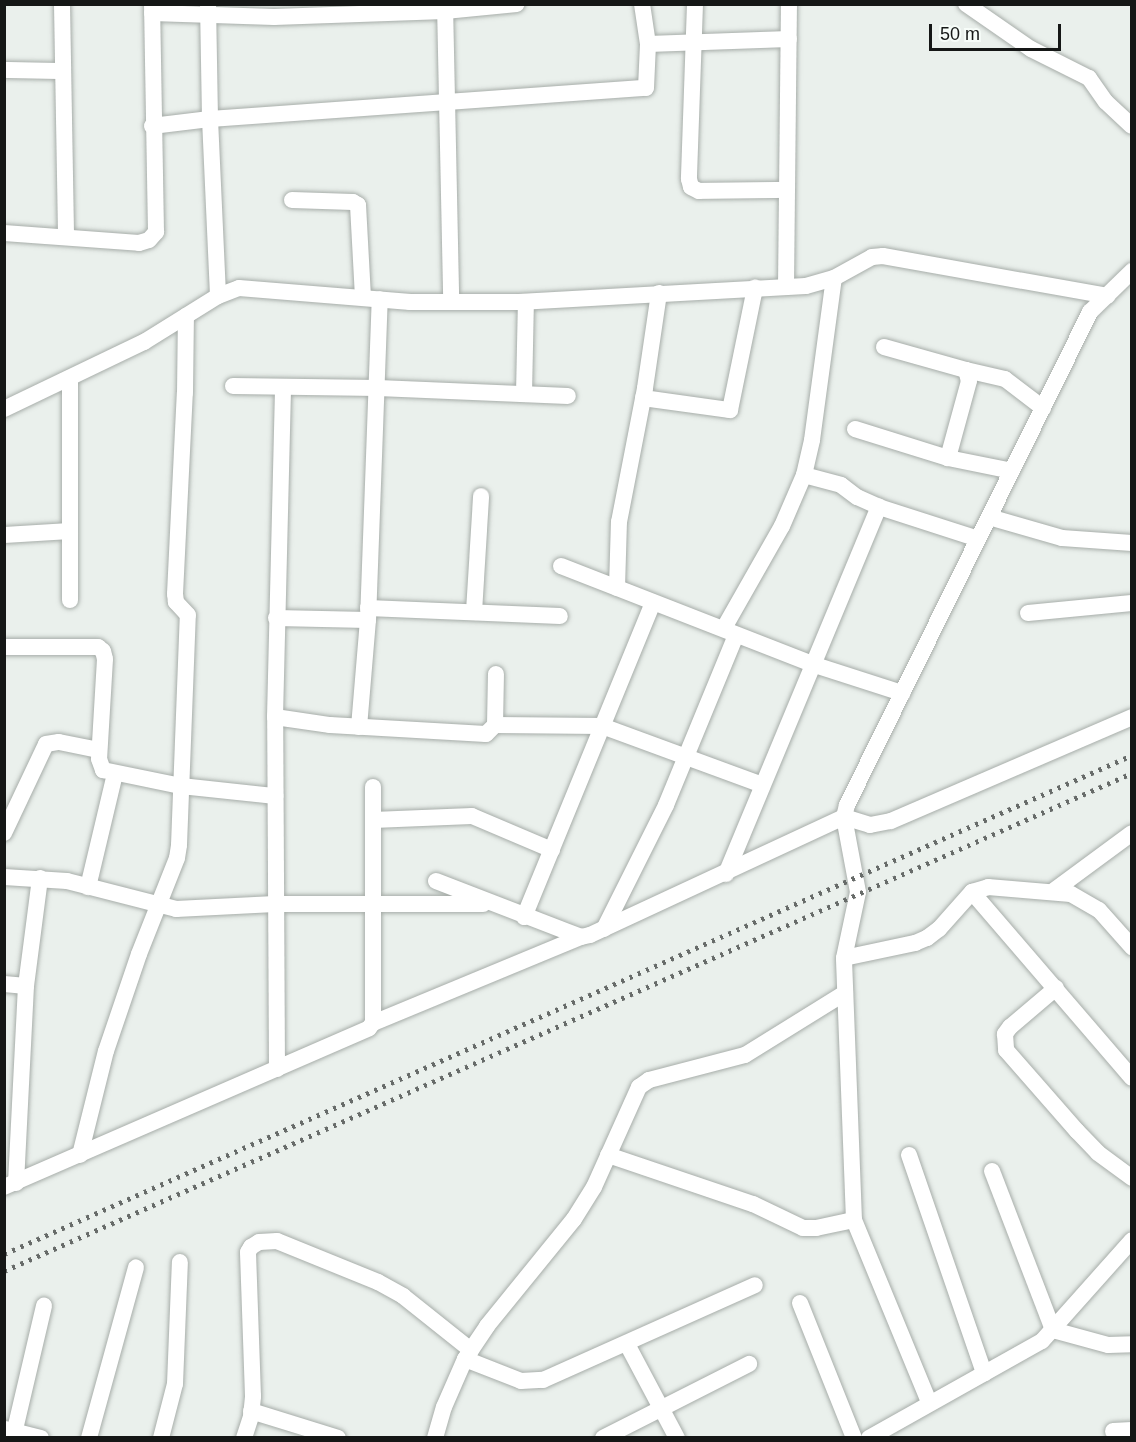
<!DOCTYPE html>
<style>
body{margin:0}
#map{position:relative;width:1136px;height:1442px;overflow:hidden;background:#eaf0ec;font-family:Helvetica,sans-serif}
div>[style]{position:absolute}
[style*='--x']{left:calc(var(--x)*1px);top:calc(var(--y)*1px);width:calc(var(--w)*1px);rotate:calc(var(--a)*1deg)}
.roads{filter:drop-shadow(0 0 2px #a7ada9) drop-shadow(0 0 2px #a7ada9)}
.minor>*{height:16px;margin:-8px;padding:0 8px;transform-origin:8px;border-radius:8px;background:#fff}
.rail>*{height:4.5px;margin-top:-2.25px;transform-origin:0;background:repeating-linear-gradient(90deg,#676b69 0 3px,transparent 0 9px)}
span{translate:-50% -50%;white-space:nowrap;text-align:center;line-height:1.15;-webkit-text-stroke:4.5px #f7fdf9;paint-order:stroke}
.frame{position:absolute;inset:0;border:6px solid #151716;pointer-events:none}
.scale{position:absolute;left:929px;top:24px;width:132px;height:27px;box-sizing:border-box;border:3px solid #151716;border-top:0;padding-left:8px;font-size:18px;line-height:21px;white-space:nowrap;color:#151716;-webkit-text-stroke:4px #f7fdf9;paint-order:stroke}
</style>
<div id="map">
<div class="roads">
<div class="minor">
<i style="--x:62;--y:4;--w:233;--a:89"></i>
<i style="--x:208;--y:4;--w:115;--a:89"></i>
<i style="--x:210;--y:119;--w:177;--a:87.4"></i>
<i style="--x:445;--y:4;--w:298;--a:88.8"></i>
<i style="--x:642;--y:4;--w:40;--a:81.5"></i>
<i style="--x:695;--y:4;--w:175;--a:92"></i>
<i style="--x:689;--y:179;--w:8;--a:76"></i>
<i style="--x:691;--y:187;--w:9;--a:27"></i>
<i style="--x:699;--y:191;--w:88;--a:-0.7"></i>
<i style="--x:966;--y:4;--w:79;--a:34.7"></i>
<i style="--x:1031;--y:49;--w:65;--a:26.6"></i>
<i style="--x:1089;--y:78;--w:29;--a:55"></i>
<i style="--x:1106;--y:102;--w:35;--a:43"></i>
<i style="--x:152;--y:13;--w:122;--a:1.9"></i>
<i style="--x:274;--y:17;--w:171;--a:-2"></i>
<i style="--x:445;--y:11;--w:72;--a:-5.6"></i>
<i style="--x:4;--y:70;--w:59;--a:1"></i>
<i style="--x:152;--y:126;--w:58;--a:-6.9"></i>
<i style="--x:210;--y:119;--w:437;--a:-4.1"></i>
<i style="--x:646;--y:88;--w:44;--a:-87.4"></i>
<i style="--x:648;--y:44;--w:141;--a:-2"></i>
<i style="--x:292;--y:200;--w:61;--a:1.9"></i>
<i style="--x:353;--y:202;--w:6;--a:31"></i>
<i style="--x:358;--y:205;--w:92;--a:86.9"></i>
<i style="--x:4;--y:233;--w:135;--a:4.2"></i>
<i style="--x:139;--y:243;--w:10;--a:-17"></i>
<i style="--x:149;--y:240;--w:11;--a:-49"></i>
<i style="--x:156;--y:232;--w:228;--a:-91"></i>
<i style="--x:786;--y:287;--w:283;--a:-89.4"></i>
<i style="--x:884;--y:347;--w:85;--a:15.7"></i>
<i style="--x:966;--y:370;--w:11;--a:75"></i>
<i style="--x:969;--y:381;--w:80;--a:105.3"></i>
<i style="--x:966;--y:370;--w:40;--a:13"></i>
<i style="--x:1005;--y:379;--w:48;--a:37.3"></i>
<i style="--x:233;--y:386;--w:145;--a:0.8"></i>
<i style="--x:378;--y:388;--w:190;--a:2.4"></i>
<i style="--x:524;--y:394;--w:92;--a:-88.8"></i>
<i style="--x:643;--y:398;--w:88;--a:7.9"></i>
<i style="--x:730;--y:410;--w:125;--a:-78.4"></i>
<i style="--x:4;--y:409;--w:155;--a:-25.6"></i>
<i style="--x:144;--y:342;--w:87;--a:-31.9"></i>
<i style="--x:218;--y:296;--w:22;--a:-21"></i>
<i style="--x:239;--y:288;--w:172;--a:4.7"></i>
<i style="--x:410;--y:302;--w:109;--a:0"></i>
<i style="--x:519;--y:302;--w:287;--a:-3.2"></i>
<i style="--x:806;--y:286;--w:29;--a:-16"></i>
<i style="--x:834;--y:278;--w:43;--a:-28.9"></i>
<i style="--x:872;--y:257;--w:11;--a:-5"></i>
<i style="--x:883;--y:256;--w:228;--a:10.1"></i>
<i style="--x:855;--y:429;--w:97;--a:17.3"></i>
<i style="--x:948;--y:458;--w:65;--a:11.5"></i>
<i style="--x:804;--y:475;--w:38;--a:15"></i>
<i style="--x:841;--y:485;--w:20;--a:37"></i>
<i style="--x:857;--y:497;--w:24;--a:24"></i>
<i style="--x:879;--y:507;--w:104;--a:17.9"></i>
<i style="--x:989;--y:517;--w:76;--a:16"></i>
<i style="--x:1062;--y:538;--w:70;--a:4.1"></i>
<i style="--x:4;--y:535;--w:66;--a:-3.5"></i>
<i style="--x:561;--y:566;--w:269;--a:21.3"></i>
<i style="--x:812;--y:664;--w:95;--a:17.9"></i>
<i style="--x:617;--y:588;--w:66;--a:-88.3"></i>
<i style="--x:619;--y:522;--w:136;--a:-79"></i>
<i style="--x:645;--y:388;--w:96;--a:-81.6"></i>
<i style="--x:70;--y:600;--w:222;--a:-90"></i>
<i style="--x:368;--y:608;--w:192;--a:2.4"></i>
<i style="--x:474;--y:612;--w:116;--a:-86.5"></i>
<i style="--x:1028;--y:613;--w:104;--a:-5.5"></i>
<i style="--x:276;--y:618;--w:92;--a:1.2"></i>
<i style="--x:724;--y:628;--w:117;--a:-60.4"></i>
<i style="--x:782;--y:526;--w:56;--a:-66.7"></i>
<i style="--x:804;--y:475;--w:36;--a:-77"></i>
<i style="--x:812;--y:440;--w:163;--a:-82.3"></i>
<i style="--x:4;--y:647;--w:94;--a:0"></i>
<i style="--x:98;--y:647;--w:6;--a:39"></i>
<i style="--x:103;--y:651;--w:8;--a:76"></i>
<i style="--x:105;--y:659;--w:100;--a:93.4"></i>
<i style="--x:99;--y:759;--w:12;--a:70"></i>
<i style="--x:103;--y:770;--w:80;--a:11.6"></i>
<i style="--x:181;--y:786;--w:95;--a:6.1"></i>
<i style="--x:275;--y:717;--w:56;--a:8.3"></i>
<i style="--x:330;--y:725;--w:156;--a:3.3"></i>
<i style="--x:486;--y:734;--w:13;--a:-45"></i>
<i style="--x:495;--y:725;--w:51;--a:-88.9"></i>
<i style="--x:495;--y:725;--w:107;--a:0.5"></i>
<i style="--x:602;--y:726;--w:171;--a:20.2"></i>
<i style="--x:359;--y:727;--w:107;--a:-85.2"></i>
<i style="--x:368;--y:620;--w:321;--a:-87.9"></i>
<i style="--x:373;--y:820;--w:99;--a:-2.3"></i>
<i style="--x:472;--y:816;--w:87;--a:23"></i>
<i style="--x:4;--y:833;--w:98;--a:-64.7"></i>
<i style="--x:46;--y:744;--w:13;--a:-9"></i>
<i style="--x:59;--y:742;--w:41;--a:11.3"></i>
<i style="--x:726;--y:874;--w:398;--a:-67.4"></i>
<i style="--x:4;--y:877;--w:63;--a:3.6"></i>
<i style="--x:67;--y:881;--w:113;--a:14.4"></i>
<i style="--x:176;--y:909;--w:99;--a:-2.9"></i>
<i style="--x:275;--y:904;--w:208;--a:0"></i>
<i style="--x:436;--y:881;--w:155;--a:21.1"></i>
<i style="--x:581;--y:937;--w:9;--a:-13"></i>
<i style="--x:590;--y:935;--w:280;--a:-24.9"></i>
<i style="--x:844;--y:817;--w:27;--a:17"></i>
<i style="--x:870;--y:825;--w:21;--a:-11"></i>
<i style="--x:891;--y:821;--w:262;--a:-23.3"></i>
<i style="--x:88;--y:887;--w:116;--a:-76.6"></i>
<i style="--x:972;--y:892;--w:245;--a:49.3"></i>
<i style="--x:1052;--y:892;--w:99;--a:-36.4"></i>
<i style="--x:524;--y:917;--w:340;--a:-67.7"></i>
<i style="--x:604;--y:929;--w:139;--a:-63.4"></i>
<i style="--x:666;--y:805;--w:184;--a:-67.6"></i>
<i style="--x:844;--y:958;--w:73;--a:-11.9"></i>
<i style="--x:915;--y:943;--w:13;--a:-23"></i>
<i style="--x:927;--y:938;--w:15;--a:-37"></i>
<i style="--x:939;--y:929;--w:50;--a:-48.3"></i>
<i style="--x:972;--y:892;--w:17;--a:-17"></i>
<i style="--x:988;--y:887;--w:83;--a:4.8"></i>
<i style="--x:1071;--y:894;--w:32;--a:30"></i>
<i style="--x:1099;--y:910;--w:50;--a:48.3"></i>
<i style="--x:4;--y:984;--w:22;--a:5"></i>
<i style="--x:1056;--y:988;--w:60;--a:139.7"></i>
<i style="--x:1010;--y:1027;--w:9;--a:126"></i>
<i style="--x:1005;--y:1034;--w:16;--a:86"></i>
<i style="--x:1006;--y:1050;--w:108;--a:48.8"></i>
<i style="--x:1077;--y:1131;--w:30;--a:46"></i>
<i style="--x:1098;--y:1153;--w:42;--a:36.3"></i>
<i style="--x:373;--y:1023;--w:225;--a:-22.5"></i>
<i style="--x:277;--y:1069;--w:352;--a:-90.3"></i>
<i style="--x:275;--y:717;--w:330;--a:-88.6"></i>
<i style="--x:80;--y:1155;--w:107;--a:-76"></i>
<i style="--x:106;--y:1051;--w:102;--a:-71.2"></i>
<i style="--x:139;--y:954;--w:103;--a:-68.4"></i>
<i style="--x:177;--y:858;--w:13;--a:-81"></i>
<i style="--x:179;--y:845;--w:230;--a:-87.8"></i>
<i style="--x:188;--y:615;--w:18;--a:-133"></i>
<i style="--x:176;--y:602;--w:8;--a:-97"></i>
<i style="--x:175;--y:594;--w:201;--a:-87.2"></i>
<i style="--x:185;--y:393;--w:77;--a:-89.3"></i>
<i style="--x:608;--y:1155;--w:153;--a:18.7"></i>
<i style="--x:753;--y:1204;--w:55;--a:25.6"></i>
<i style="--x:803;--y:1228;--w:13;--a:0"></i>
<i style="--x:816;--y:1228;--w:39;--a:-12"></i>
<i style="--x:909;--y:1155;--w:231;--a:71"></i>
<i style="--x:992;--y:1171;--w:170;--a:69"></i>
<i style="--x:1053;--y:1330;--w:57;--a:15.3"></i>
<i style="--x:1108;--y:1345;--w:24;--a:-2"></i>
<i style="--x:16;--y:1183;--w:197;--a:-87.1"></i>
<i style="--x:26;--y:986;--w:109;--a:-82.6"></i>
<i style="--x:4;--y:1187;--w:398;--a:-23.5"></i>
<i style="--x:369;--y:1028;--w:6;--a:-51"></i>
<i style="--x:373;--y:1023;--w:236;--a:-90"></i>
<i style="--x:800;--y:1303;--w:145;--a:68.2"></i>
<i style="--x:627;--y:1344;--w:106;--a:62"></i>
<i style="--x:465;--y:1359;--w:60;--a:21.4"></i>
<i style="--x:521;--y:1381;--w:22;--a:-3"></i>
<i style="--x:543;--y:1380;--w:232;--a:-24.1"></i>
<i style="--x:929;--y:1402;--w:197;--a:-112.4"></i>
<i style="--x:854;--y:1220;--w:262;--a:-92.2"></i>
<i style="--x:844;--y:958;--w:67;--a:-78"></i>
<i style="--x:858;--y:892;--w:76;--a:-100.6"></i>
<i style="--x:844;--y:817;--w:12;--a:-76"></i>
<i style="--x:847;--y:805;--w:550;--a:-63.76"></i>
<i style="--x:1090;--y:312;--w:59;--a:-44.3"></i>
<i style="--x:251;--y:1411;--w:91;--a:17.2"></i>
<i style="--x:5;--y:1429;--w:37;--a:14"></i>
<i style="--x:1113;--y:1431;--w:19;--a:-3"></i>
<i style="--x:13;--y:1438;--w:136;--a:-76.8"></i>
<i style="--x:89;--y:1438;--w:177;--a:-74.6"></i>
<i style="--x:161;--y:1438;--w:56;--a:-75.5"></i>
<i style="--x:175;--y:1384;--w:122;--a:-87.7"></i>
<i style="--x:244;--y:1438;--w:23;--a:-72"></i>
<i style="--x:251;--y:1416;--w:20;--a:-84"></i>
<i style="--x:253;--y:1396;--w:144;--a:-92"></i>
<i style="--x:248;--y:1252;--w:6;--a:-59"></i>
<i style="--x:251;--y:1247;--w:9;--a:-32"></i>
<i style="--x:259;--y:1242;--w:18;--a:-3"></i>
<i style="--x:277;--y:1241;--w:109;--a:22.1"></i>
<i style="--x:378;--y:1282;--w:29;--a:29"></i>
<i style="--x:403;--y:1296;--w:87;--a:38.5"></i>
<i style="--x:435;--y:1438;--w:32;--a:-74"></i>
<i style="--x:444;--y:1407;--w:52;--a:-66.4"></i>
<i style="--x:465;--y:1359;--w:40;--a:-56"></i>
<i style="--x:487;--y:1326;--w:138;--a:-50.9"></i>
<i style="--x:574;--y:1219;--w:38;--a:-58"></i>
<i style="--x:594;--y:1187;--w:110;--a:-65.8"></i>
<i style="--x:639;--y:1087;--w:12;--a:-35"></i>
<i style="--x:649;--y:1080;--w:99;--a:-14.6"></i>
<i style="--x:745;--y:1055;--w:118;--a:-31.8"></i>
<i style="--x:603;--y:1438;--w:164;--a:-26.9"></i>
<i style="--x:869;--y:1438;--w:198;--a:-29.3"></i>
<i style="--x:1042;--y:1341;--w:135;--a:-48.3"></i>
</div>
</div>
<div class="rail">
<i style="--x:4;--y:1254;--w:1233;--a:-23.86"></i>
<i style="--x:4;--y:1271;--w:1233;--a:-23.82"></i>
</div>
<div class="frame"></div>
<div class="scale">50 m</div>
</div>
